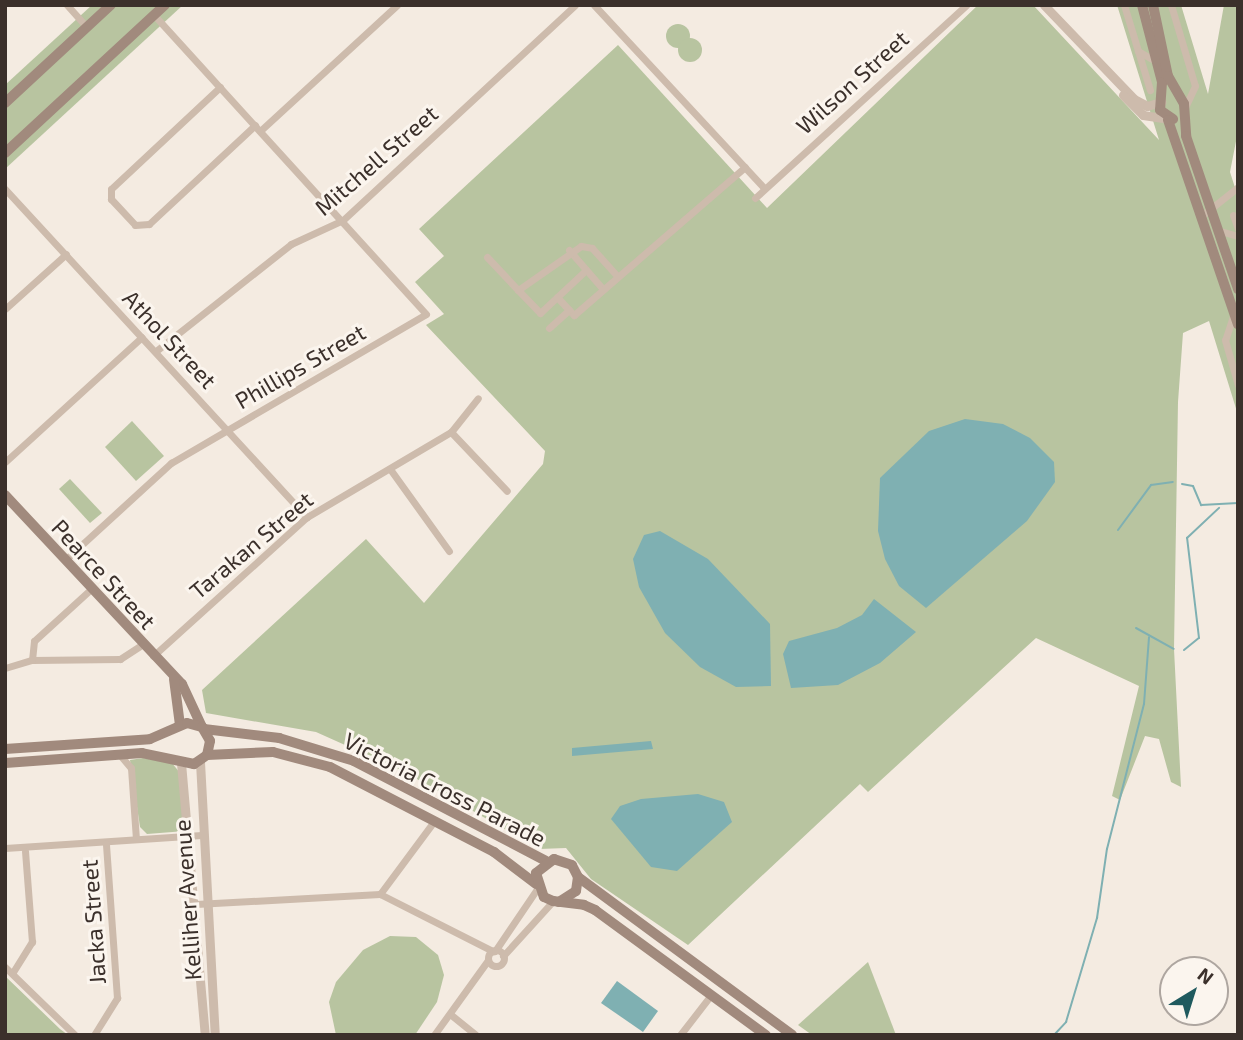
<!DOCTYPE html>
<style>
body{margin:0}
#map{position:relative;width:1243px;height:1040px;overflow:hidden;background:#f4ebe1;font-family:"Exo 2",sans-serif}
div>[style]{position:absolute}
[style*='--x']{left:calc(var(--x)*1px);top:calc(var(--y)*1px);width:calc(var(--w)*1px);rotate:calc(var(--a)*1deg)}
.green>*{inset:0;background:#b8c4a0}
.round{border-radius:50%}
.water>*{inset:0;background:#7fb0b2}
.stream>*{height:2px;margin:-1px;padding:0 1px;transform-origin:1px;border-radius:1px;background:#7fb0b2}
.minor>*{height:7px;margin:-3.5px;padding:0 3.5px;transform-origin:3.5px;border-radius:3.5px;background:#cdbbac}
.minor>.ring{margin:-3.5px;padding:0;box-sizing:content-box;background:none;border:7px solid #cdbbac;border-radius:50%}
.tertiary>*{height:9px;margin:-4.5px;padding:0 4.5px;transform-origin:4.5px;border-radius:4.5px;background:#cdbbac}
.secondary>*{height:10px;margin:-5px;padding:0 5px;transform-origin:5px;border-radius:5px;background:#a18a7d}
span{translate:-50% -50%;white-space:nowrap;text-align:center;line-height:1.15;-webkit-text-stroke:6px #fbf5ee;paint-order:stroke}
.street-label{font-size:23px;color:#3b302b}
.frame{position:absolute;inset:0;border:7px solid #3b302b;pointer-events:none}
.north{position:absolute;left:1159px;top:956px;width:70px;height:70px;box-sizing:border-box;background:#fbf5ee;border:2px solid #aea6a0;border-radius:50%;rotate:38deg;font-size:19px;font-weight:700;line-height:28px;text-align:center;color:#3b302b}
.north::after{content:'';display:block;margin:auto;width:24px;height:32px;background:#1f5a5e;clip-path:polygon(50% 0,100% 100%,50% 72%,0 100%)}
</style>
<div id="map">
<div class="green">
<i style="clip-path:polygon(92px 5px,183px 5px,5px 169px,5px 85px)"></i>
<i style="clip-path:polygon(978px 5px,1033px 5px,1159px 140px,1117px 5px,1181px 5px,1208px 94px,1224px 5px,1238px 5px,1238px 131px,1230px 172px,1238px 197px,1238px 415px,1209px 321px,1183px 333px,1178px 402px,1174px 649px,1181px 787px,1171px 782px,1159px 739px,1145px 736px,1120px 800px,1112px 796px,1139px 686px,1036px 638px,868px 792px,860px 784px,688px 945px,591px 879px,566px 848px,539px 849px,403px 771px,316px 732px,206px 713px,202px 690px,366px 539px,424px 603px,543px 464px,545px 451px,426px 325px,444px 314px,415px 282px,444px 256px,419px 229px,618px 45px,767px 208px)"></i>
<i class="round" style="left:666px;top:24px;width:24px;height:24px"></i>
<i class="round" style="left:678px;top:38px;width:24px;height:24px"></i>
<i style="clip-path:polygon(132px 421px,164px 456px,136px 481px,105px 447px)"></i>
<i style="clip-path:polygon(70px 479px,102px 513px,90px 523px,59px 489px)"></i>
<i style="clip-path:polygon(143px 758px,172px 763px,180px 773px,185px 831px,147px 834px,140px 827px,130px 760px)"></i>
<i style="clip-path:polygon(390px 936px,416px 937px,438px 955px,444px 975px,437px 1002px,415px 1035px,336px 1035px,329px 1002px,336px 982px,363px 950px)"></i>
<i style="clip-path:polygon(868px 962px,896px 1035px,812px 1035px,798px 1025px)"></i>
<i style="clip-path:polygon(5px 976px,60px 1029px,68px 1035px,5px 1035px)"></i>
</div>
<div class="water">
<i style="clip-path:polygon(965px 419px,1003px 424px,1030px 438px,1054px 462px,1055px 482px,1027px 521px,926px 608px,899px 586px,885px 559px,878px 531px,880px 478px,929px 431px)"></i>
<i style="clip-path:polygon(660px 531px,708px 559px,770px 624px,771px 686px,736px 687px,700px 667px,665px 633px,639px 587px,633px 559px,644px 535px)"></i>
<i style="clip-path:polygon(874px 599px,916px 632px,880px 663px,838px 685px,791px 688px,783px 654px,789px 641px,837px 628px,862px 615px)"></i>
<i style="clip-path:polygon(651px 741px,653px 749px,572px 756px,572px 748px)"></i>
<i style="clip-path:polygon(698px 794px,724px 802px,732px 822px,677px 871px,651px 867px,611px 819px,620px 806px,641px 799px)"></i>
<i style="clip-path:polygon(617px 981px,658px 1011px,643px 1032px,601px 1003px)"></i>
</div>
<div class="stream">
<i style="--x:1182;--y:484;--w:11;--a:10"></i>
<i style="--x:1193;--y:486;--w:21;--a:67"></i>
<i style="--x:1201;--y:505;--w:37;--a:-3"></i>
<i style="--x:1118;--y:530;--w:56;--a:-53.7"></i>
<i style="--x:1151;--y:485;--w:22;--a:-8"></i>
<i style="--x:1136;--y:628;--w:43;--a:28.9"></i>
<i style="--x:1184;--y:650;--w:19;--a:-39"></i>
<i style="--x:1199;--y:638;--w:101;--a:-96.8"></i>
<i style="--x:1187;--y:538;--w:44;--a:-43.2"></i>
<i style="--x:1054;--y:1035;--w:18;--a:-47"></i>
<i style="--x:1066;--y:1022;--w:109;--a:-73.4"></i>
<i style="--x:1097;--y:918;--w:70;--a:-81.8"></i>
<i style="--x:1107;--y:849;--w:150;--a:-75.7"></i>
<i style="--x:1144;--y:704;--w:67;--a:-85.7"></i>
</div>
<div class="minor">
<i style="--x:67;--y:5;--w:30;--a:48"></i>
<i style="--x:594;--y:5;--w:248;--a:47.1"></i>
<i style="--x:1124;--y:5;--w:89;--a:73"></i>
<i style="--x:1171;--y:5;--w:84;--a:73.5"></i>
<i style="--x:1195;--y:86;--w:26;--a:115"></i>
<i style="--x:1138;--y:51;--w:22;--a:30"></i>
<i style="--x:220;--y:87;--w:149;--a:136.9"></i>
<i style="--x:111;--y:189;--w:10;--a:90"></i>
<i style="--x:111;--y:199;--w:35;--a:47"></i>
<i style="--x:135;--y:225;--w:14;--a:-4"></i>
<i style="--x:149;--y:224;--w:145;--a:-43"></i>
<i style="--x:260;--y:131;--w:186;--a:-42.6"></i>
<i style="--x:5;--y:189;--w:446;--a:47.4"></i>
<i style="--x:755;--y:198;--w:286;--a:-42.4"></i>
<i style="--x:1204;--y:214;--w:43;--a:-38.5"></i>
<i style="--x:1233;--y:215;--w:15;--a:70"></i>
<i style="--x:1220;--y:231;--w:19;--a:16"></i>
<i style="--x:569;--y:250;--w:50;--a:49"></i>
<i style="--x:487;--y:257;--w:45;--a:46.8"></i>
<i style="--x:518;--y:290;--w:77;--a:-34.9"></i>
<i style="--x:581;--y:246;--w:11;--a:10"></i>
<i style="--x:592;--y:248;--w:38;--a:48"></i>
<i style="--x:518;--y:290;--w:32;--a:46"></i>
<i style="--x:540;--y:313;--w:63;--a:-43.1"></i>
<i style="--x:557;--y:297;--w:25;--a:47"></i>
<i style="--x:574;--y:315;--w:226;--a:-40.9"></i>
<i style="--x:5;--y:309;--w:82;--a:-42"></i>
<i style="--x:1234;--y:313;--w:28;--a:108"></i>
<i style="--x:1225;--y:340;--w:47;--a:73.9"></i>
<i style="--x:549;--y:328;--w:27;--a:-42"></i>
<i style="--x:156;--y:351;--w:172;--a:-38.4"></i>
<i style="--x:291;--y:244;--w:57;--a:-24.8"></i>
<i style="--x:343;--y:220;--w:316;--a:-42.8"></i>
<i style="--x:451;--y:432;--w:81;--a:46.5"></i>
<i style="--x:5;--y:462;--w:185;--a:-42.4"></i>
<i style="--x:390;--y:469;--w:101;--a:54.3"></i>
<i style="--x:65;--y:560;--w:144;--a:-42.5"></i>
<i style="--x:171;--y:463;--w:295;--a:-30.3"></i>
<i style="--x:426;--y:314;--w:404;--a:-132.3"></i>
<i style="--x:91;--y:589;--w:77;--a:137.6"></i>
<i style="--x:34;--y:641;--w:19;--a:96"></i>
<i style="--x:32;--y:660;--w:88;--a:-0.7"></i>
<i style="--x:120;--y:659;--w:27;--a:-33"></i>
<i style="--x:153;--y:656;--w:207;--a:-42.1"></i>
<i style="--x:307;--y:517;--w:167;--a:-30.6"></i>
<i style="--x:451;--y:432;--w:43;--a:-51.5"></i>
<i style="--x:5;--y:668;--w:28;--a:-17"></i>
<i style="--x:120;--y:755;--w:17;--a:50"></i>
<i style="--x:131;--y:768;--w:71;--a:86"></i>
<i style="--x:5;--y:848;--w:197;--a:-3.8"></i>
<i style="--x:380;--y:894;--w:92;--a:-53.4"></i>
<i style="--x:196;--y:904;--w:184;--a:-3.1"></i>
<i style="--x:380;--y:894;--w:127;--a:26.8"></i>
<i class="ring" style="left:488px;top:950px;width:9px;height:9px"></i>
<i style="--x:495;--y:951;--w:75;--a:-55.9"></i>
<i style="--x:503;--y:956;--w:74;--a:-47.7"></i>
<i style="--x:5;--y:967;--w:98;--a:44.2"></i>
<i style="--x:13;--y:972;--w:36;--a:-58"></i>
<i style="--x:32;--y:942;--w:91;--a:-94.4"></i>
<i style="--x:450;--y:1014;--w:33;--a:39"></i>
<i style="--x:94;--y:1035;--w:44;--a:-58.1"></i>
<i style="--x:117;--y:998;--w:155;--a:-94.1"></i>
<i style="--x:434;--y:1035;--w:92;--a:-54.2"></i>
<i style="--x:680;--y:1035;--w:51;--a:-52.2"></i>
</div>
<div class="tertiary">
<i style="--x:1044;--y:5;--w:130;--a:46.2"></i>
<i style="--x:1134;--y:99;--w:15;--a:28"></i>
<i style="--x:1147;--y:106;--w:15;--a:-16"></i>
<i style="--x:1123;--y:95;--w:28;--a:45"></i>
<i style="--x:1143;--y:115;--w:25;--a:9"></i>
<i style="--x:200;--y:762;--w:273;--a:86.9"></i>
<i style="--x:181;--y:763;--w:273;--a:85"></i>
</div>
<div class="secondary">
<i style="--x:1142;--y:5;--w:80;--a:75.4"></i>
<i style="--x:1162;--y:82;--w:28;--a:94"></i>
<i style="--x:1160;--y:110;--w:16;--a:35"></i>
<i style="--x:1153;--y:5;--w:73;--a:78.1"></i>
<i style="--x:1168;--y:76;--w:32;--a:60"></i>
<i style="--x:1184;--y:104;--w:32;--a:86"></i>
<i style="--x:1186;--y:136;--w:162;--a:71.2"></i>
<i style="--x:5;--y:103;--w:144;--a:-42.8"></i>
<i style="--x:1168;--y:120;--w:216;--a:71.1"></i>
<i style="--x:5;--y:153;--w:218;--a:-42.8"></i>
<i style="--x:5;--y:495;--w:259;--a:46.9"></i>
<i style="--x:182;--y:684;--w:47;--a:65.1"></i>
<i style="--x:174;--y:679;--w:46;--a:82.6"></i>
<i style="--x:204;--y:729;--w:76;--a:6.8"></i>
<i style="--x:279;--y:738;--w:78;--a:17"></i>
<i style="--x:354;--y:761;--w:216;--a:27.5"></i>
<i style="--x:5;--y:749;--w:145;--a:-3.9"></i>
<i style="--x:150;--y:739;--w:40;--a:-23.4"></i>
<i style="--x:187;--y:723;--w:16;--a:15"></i>
<i style="--x:202;--y:727;--w:16;--a:60"></i>
<i style="--x:210;--y:741;--w:14;--a:102"></i>
<i style="--x:207;--y:755;--w:16;--a:145"></i>
<i style="--x:194;--y:764;--w:53;--a:-168.1"></i>
<i style="--x:142;--y:753;--w:137;--a:175.8"></i>
<i style="--x:207;--y:755;--w:66;--a:-2.6"></i>
<i style="--x:273;--y:752;--w:59;--a:14.7"></i>
<i style="--x:330;--y:767;--w:185;--a:27.4"></i>
<i style="--x:494;--y:852;--w:53;--a:37.3"></i>
<i style="--x:578;--y:877;--w:266;--a:36.4"></i>
<i style="--x:559;--y:902;--w:20;--a:-33"></i>
<i style="--x:576;--y:891;--w:14;--a:-82"></i>
<i style="--x:578;--y:877;--w:13;--a:-117"></i>
<i style="--x:572;--y:865;--w:19;--a:-162"></i>
<i style="--x:554;--y:859;--w:23;--a:142"></i>
<i style="--x:536;--y:873;--w:25;--a:72"></i>
<i style="--x:544;--y:897;--w:10;--a:24"></i>
<i style="--x:553;--y:901;--w:31;--a:7"></i>
<i style="--x:584;--y:905;--w:12;--a:24"></i>
<i style="--x:595;--y:910;--w:212;--a:36.2"></i>
</div>
<div class="street-label">
<span style="left:852px;top:82px;rotate:-42deg">Wilson Street</span>
<span style="left:376px;top:160px;rotate:-41deg">Mitchell Street</span>
<span style="left:170px;top:339px;rotate:47deg">Athol Street</span>
<span style="left:300px;top:366px;rotate:-30deg">Phillips Street</span>
<span style="left:251px;top:545px;rotate:-40deg">Tarakan Street</span>
<span style="left:104px;top:574px;rotate:47deg">Pearce Street</span>
<span style="left:445px;top:789px;rotate:27deg">Victoria Cross Parade</span>
<span style="left:187px;top:900px;rotate:-94deg">Kelliher Avenue</span>
<span style="left:93px;top:922px;rotate:-94deg">Jacka Street</span>
</div>
<div class="frame"></div>
<div class="north">N</div>
</div>
